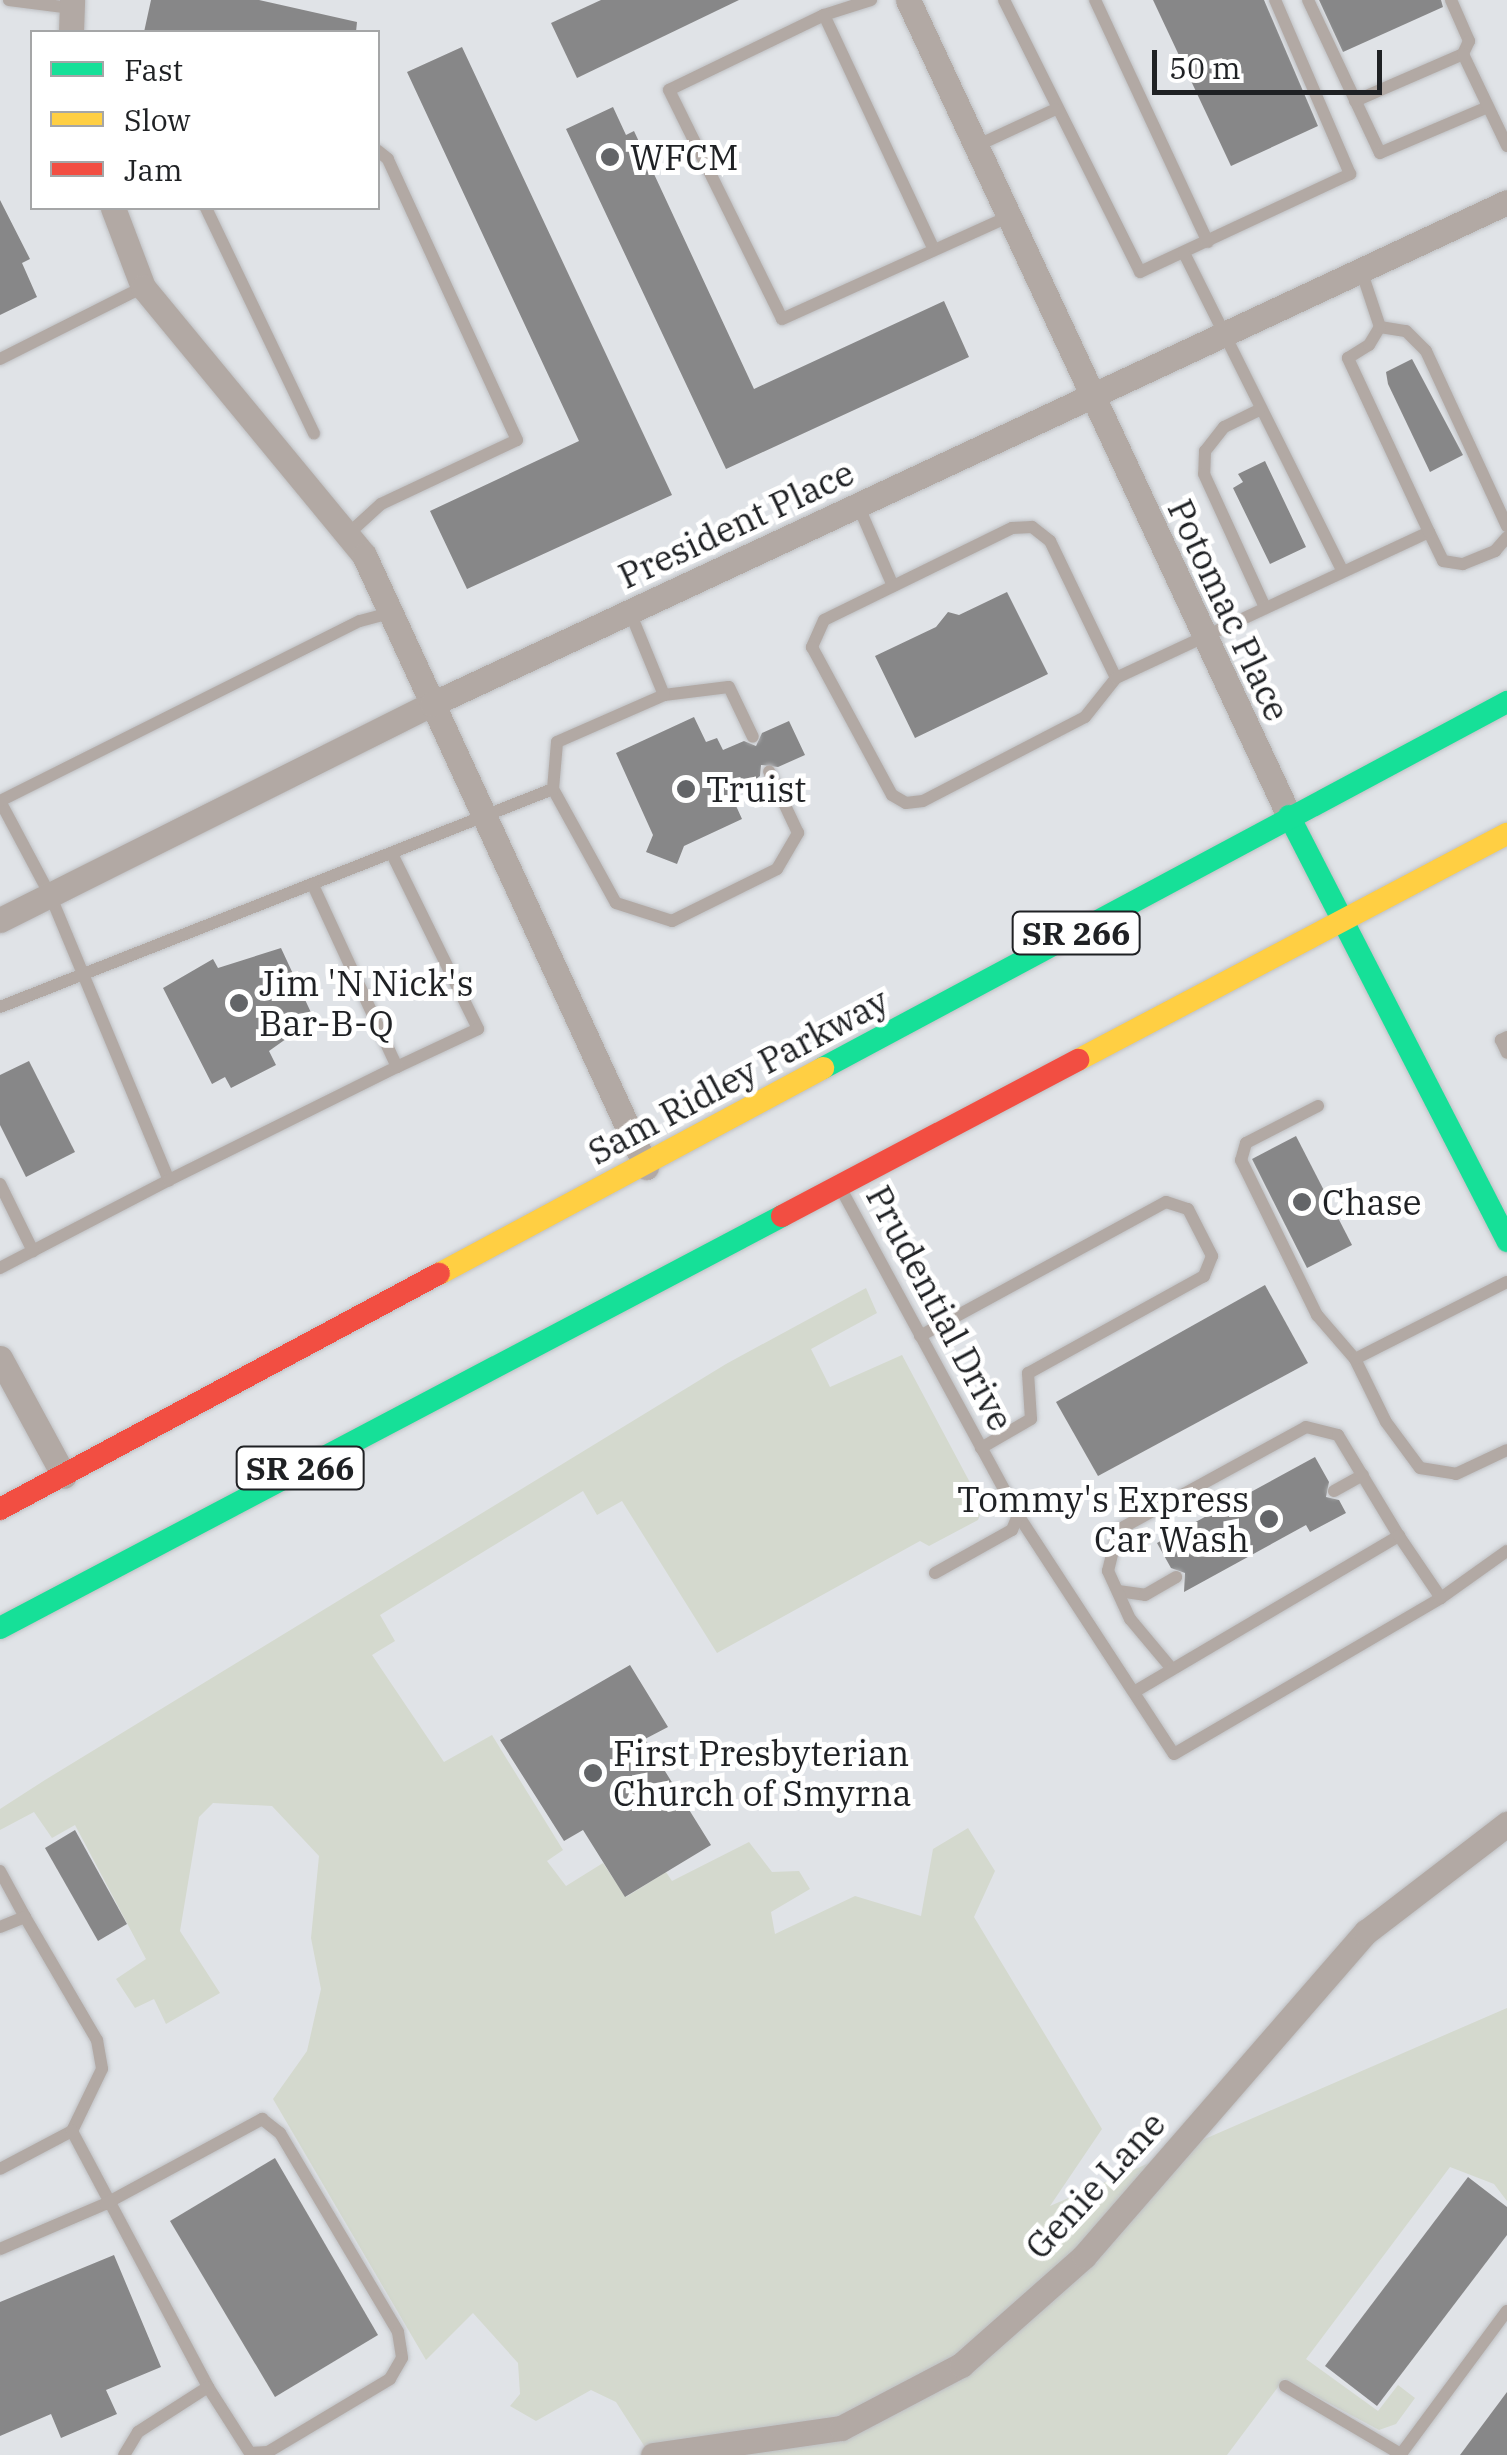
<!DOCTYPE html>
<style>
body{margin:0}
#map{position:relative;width:1507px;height:2455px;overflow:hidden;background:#e0e3e7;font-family:"IBM Plex Serif",serif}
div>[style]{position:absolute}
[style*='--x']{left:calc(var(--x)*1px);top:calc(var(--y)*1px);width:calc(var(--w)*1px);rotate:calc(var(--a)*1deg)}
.green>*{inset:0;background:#d4d9ce}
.building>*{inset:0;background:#878788}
.roads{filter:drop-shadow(0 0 2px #bec0c3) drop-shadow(0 0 2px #bec0c3)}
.lane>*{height:12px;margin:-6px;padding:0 6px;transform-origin:6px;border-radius:6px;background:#b2a9a4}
.street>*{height:25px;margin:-12.5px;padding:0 12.5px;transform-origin:12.5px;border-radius:12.5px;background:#b2a9a4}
.fast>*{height:22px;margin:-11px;padding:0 11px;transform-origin:11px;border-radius:11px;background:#16e098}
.slow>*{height:22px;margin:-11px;padding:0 11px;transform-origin:11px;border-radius:11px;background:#ffcf43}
.jam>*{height:22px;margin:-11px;padding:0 11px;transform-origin:11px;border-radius:11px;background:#f24e42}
.dots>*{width:28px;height:28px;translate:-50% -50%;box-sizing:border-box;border:5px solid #fff;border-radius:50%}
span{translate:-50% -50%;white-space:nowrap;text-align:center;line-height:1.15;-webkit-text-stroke:10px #fff;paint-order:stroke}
.shield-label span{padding:2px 8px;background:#fff;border:2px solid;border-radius:8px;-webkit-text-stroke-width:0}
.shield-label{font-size:32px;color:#1f2124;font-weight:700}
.poi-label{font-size:35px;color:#1f2124}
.left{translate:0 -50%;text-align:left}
.right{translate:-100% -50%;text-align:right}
.street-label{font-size:35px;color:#1f2124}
.legend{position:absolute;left:30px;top:30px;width:350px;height:180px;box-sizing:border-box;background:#fff;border:2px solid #a5a6a7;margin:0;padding:12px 18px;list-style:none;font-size:30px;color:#1f2124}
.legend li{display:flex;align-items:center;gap:20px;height:50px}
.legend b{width:50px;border:2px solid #a5a6a7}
.scale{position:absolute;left:1152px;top:50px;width:230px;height:45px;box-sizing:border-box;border:5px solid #1f2124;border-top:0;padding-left:12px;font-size:30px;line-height:35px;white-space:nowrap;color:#1f2124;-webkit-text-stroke:8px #fff;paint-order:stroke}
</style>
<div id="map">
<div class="green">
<i style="clip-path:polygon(866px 1288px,877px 1313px,811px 1349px,830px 1387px,902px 1355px,983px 1507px,978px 1520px,929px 1546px,920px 1541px,717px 1653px,622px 1501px,597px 1515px,583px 1491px,380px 1615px,395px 1641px,372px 1655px,444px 1762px,492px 1735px,563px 1850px,547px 1861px,566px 1886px,603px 1863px,626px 1897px,666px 1872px,672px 1881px,749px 1842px,772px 1872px,799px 1871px,810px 1889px,771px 1912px,775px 1934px,855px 1896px,921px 1916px,933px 1849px,968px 1828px,995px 1871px,974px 1917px,1102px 2129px,1050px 2206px,1507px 2008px,1507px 2201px,1494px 2184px,1450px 2167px,1306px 2359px,1378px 2411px,1398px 2385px,1415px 2398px,1396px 2424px,1379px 2430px,1284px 2379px,1227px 2455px,650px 2455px,616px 2402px,591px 2390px,536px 2421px,510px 2406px,520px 2394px,518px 2363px,473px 2313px,426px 2360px,273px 2099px,307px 2051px,321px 1989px,311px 1938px,319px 1856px,272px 1806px,213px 1803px,199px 1817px,180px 1931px,220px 1993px,166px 2024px,154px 1999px,135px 2008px,116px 1979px,146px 1959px,75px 1825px,52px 1838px,34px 1812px,0 1830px,0 1809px,45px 1780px,726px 1364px)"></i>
</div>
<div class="building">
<i style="clip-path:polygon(151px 0,259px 0,357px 22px,356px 32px,144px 32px)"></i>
<i style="clip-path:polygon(601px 0,739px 0,577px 78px,551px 23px)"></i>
<i style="clip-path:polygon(1153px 0,1264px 0,1318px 126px,1231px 166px)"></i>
<i style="clip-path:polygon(1319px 0,1441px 0,1443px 7px,1343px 52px)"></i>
<i style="clip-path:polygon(462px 47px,672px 495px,467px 589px,430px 511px,579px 441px,407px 72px)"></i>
<i style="clip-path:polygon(613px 107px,626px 135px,634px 131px,754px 389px,944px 301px,969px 357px,726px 469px,566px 129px)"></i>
<i style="clip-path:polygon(0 200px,30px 259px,22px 263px,37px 297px,0 315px)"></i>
<i style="clip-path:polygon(1412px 359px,1463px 455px,1430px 472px,1388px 384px,1386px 372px)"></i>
<i style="clip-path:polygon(1265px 461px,1306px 547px,1270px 564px,1233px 488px,1243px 482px,1238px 474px)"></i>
<i style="clip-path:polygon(1007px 592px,1048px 674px,915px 738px,875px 656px,936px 627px,948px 612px,959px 615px)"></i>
<i style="clip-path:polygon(694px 717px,706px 742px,717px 738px,723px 750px,744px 741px,756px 746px,762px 733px,789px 721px,805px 755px,778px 767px,761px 765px,760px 776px,732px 797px,742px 819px,684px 846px,677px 864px,646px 852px,653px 835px,616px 753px)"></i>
<i style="clip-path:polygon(281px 948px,314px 1019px,269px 1051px,276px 1065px,231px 1088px,225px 1077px,212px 1084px,163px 988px,213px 959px,218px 968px)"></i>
<i style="clip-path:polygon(29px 1061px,75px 1152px,26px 1177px,0 1125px,0 1075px)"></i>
<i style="clip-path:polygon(1296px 1136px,1352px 1245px,1307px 1268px,1252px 1159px)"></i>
<i style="clip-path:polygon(1265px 1285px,1308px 1363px,1098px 1476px,1056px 1402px)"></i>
<i style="clip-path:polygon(1315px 1457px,1329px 1482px,1326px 1497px,1339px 1500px,1346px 1513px,1310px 1532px,1306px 1525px,1184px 1592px,1185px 1573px,1171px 1568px,1157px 1543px)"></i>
<i style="clip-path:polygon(630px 1665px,668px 1727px,645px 1739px,711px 1845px,625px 1897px,583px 1830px,564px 1841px,500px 1740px)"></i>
<i style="clip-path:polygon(75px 1830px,127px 1924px,98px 1941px,45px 1848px)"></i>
<i style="clip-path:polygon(275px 2158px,378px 2335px,275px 2397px,170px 2221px)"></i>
<i style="clip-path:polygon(1468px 2177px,1507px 2207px,1507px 2235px,1377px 2406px,1325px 2366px)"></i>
<i style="clip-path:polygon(114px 2255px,161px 2367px,106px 2390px,117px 2414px,61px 2438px,51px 2414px,0 2436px,0 2302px)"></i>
<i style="clip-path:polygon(1507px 2392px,1507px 2455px,1460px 2455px)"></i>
</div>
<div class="roads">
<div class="lane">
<i style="--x:9;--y:0;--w:63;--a:7.4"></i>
<i style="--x:871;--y:0;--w:49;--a:162.3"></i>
<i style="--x:824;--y:15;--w:172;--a:154.2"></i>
<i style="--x:669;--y:90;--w:255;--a:63.7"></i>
<i style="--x:782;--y:319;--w:246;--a:-24.3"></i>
<i style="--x:1004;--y:0;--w:304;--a:63.4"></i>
<i style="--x:1140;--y:272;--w:232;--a:-25"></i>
<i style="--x:1350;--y:174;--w:189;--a:-113.3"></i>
<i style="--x:1095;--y:0;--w:267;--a:65"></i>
<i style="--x:1308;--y:0;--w:169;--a:64.8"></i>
<i style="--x:1380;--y:153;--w:117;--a:-23.1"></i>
<i style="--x:1451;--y:0;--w:45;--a:66.3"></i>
<i style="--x:1469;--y:41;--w:14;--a:115"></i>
<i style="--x:824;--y:15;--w:255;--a:64.9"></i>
<i style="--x:1355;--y:101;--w:118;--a:-23.5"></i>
<i style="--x:1463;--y:54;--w:102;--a:64.4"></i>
<i style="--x:974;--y:147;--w:90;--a:-24.9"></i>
<i style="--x:206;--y:208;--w:250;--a:64.4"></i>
<i style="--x:1184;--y:253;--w:354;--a:63.5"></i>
<i style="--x:1380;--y:327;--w:26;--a:9"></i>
<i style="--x:1406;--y:331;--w:28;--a:45"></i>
<i style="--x:1426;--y:351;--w:193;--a:65.2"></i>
<i style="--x:0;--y:359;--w:160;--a:-26.7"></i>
<i style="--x:1259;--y:410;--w:39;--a:154"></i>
<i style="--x:1224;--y:427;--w:31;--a:128"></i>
<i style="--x:1205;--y:451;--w:23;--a:92"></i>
<i style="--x:1204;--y:474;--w:144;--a:65.4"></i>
<i style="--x:858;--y:505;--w:88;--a:66.6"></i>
<i style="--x:1429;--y:532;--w:32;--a:64"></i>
<i style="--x:1443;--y:561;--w:20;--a:9"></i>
<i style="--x:1463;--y:564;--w:35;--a:-22"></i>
<i style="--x:1495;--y:551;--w:18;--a:-49"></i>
<i style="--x:347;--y:535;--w:46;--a:-42.4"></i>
<i style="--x:381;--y:504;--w:150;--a:-25.2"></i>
<i style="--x:517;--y:440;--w:309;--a:-114.7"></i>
<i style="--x:388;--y:159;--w:13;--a:-141"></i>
<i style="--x:1116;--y:678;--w:152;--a:-115.7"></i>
<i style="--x:1050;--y:541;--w:23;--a:-142"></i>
<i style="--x:1032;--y:527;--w:20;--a:177"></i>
<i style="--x:1012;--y:528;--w:209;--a:153.9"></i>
<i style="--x:824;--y:620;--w:30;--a:114"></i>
<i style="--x:812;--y:647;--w:168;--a:61.6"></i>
<i style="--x:892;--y:795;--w:16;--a:30"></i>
<i style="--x:906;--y:803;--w:17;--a:-7"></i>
<i style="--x:923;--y:801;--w:182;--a:-27.4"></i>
<i style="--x:1085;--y:717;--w:50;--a:-51.5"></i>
<i style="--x:1116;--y:678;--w:345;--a:-25"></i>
<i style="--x:1429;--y:532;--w:192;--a:-115"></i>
<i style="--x:1348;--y:358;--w:25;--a:-32"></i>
<i style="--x:1369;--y:345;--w:21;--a:-59"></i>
<i style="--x:1380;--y:327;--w:60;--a:-108.4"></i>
<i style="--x:664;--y:695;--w:65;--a:-7"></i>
<i style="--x:729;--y:687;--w:55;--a:64.4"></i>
<i style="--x:553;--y:789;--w:130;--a:61.1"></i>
<i style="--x:616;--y:903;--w:59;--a:17.8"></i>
<i style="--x:672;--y:921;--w:117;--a:-26.3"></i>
<i style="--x:777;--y:869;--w:42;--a:-59.7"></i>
<i style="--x:798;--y:833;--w:68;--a:-115.1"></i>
<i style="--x:0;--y:801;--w:109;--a:62"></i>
<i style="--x:51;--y:897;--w:307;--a:67.4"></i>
<i style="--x:169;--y:1180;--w:191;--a:152.5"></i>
<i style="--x:0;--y:801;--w:402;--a:-26.6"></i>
<i style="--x:360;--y:621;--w:31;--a:-15"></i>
<i style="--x:392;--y:854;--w:195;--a:63.8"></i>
<i style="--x:478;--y:1029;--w:89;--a:154.9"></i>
<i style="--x:0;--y:1007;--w:594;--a:-21.52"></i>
<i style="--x:553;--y:789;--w:47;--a:-85.1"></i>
<i style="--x:557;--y:742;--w:117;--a:-23.7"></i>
<i style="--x:664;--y:695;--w:90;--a:-112.3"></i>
<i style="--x:1507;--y:1037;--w:7;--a:153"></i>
<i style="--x:1501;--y:1040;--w:14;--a:65"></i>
<i style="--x:1318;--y:1106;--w:81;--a:152.8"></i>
<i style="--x:1246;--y:1143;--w:18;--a:106"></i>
<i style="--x:1241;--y:1160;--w:173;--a:63.9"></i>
<i style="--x:1317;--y:1315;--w:58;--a:49.2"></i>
<i style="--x:1355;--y:1359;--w:70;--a:63.8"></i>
<i style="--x:1386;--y:1422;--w:57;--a:53.5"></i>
<i style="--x:1420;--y:1468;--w:36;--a:9"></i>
<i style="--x:1456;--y:1474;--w:56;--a:-25.2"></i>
<i style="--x:169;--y:1180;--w:254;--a:-26.4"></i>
<i style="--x:397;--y:1067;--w:200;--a:-114.8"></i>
<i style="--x:0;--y:1184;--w:75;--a:63.8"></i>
<i style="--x:841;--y:1189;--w:371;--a:61.5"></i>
<i style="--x:1018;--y:1515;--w:285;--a:56.9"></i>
<i style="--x:1174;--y:1754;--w:309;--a:-30.3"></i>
<i style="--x:1441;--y:1598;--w:81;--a:-35.5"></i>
<i style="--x:920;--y:1336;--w:280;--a:-28.6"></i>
<i style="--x:1166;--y:1202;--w:23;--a:18"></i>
<i style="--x:1188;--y:1209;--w:53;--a:62.9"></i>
<i style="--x:1212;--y:1256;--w:22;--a:112"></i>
<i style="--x:1204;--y:1276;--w:201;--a:151.1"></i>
<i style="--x:1028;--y:1373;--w:46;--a:86.3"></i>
<i style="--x:1031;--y:1419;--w:58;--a:149.9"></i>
<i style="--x:1355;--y:1359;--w:170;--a:-26.9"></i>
<i style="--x:1334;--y:1491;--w:33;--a:-29"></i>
<i style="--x:935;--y:1573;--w:88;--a:-29.2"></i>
<i style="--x:1012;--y:1530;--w:16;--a:-68"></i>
<i style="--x:1118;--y:1591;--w:27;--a:8"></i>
<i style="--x:1145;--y:1595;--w:36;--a:-30"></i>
<i style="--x:1172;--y:1669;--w:65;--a:-130"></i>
<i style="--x:1130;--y:1619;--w:53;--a:-114.6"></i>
<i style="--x:1108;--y:1571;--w:42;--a:-76.3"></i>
<i style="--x:1118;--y:1530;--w:214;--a:-28.7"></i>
<i style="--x:1306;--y:1427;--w:33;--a:14"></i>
<i style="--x:1338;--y:1435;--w:118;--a:58.9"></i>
<i style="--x:1134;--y:1692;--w:308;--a:-30.5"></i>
<i style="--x:1399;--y:1536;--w:75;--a:55.9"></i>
<i style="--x:0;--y:1871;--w:52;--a:61.5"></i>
<i style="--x:0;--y:1927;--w:27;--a:-22"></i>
<i style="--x:25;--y:1917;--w:143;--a:59.7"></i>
<i style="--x:97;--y:2040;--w:29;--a:80"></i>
<i style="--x:102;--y:2069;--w:69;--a:115.8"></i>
<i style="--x:72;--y:2131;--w:81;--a:152.2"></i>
<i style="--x:72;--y:2131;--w:290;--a:62"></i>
<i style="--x:0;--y:2249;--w:114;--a:-23.2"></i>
<i style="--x:105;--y:2204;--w:179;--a:-28.4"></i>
<i style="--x:262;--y:2119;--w:23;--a:38"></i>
<i style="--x:280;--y:2133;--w:231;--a:59.3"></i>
<i style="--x:398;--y:2332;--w:26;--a:81"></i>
<i style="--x:402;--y:2358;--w:24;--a:120"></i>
<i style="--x:390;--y:2379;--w:142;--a:149.1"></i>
<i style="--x:268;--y:2452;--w:18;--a:177"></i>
<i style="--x:250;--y:2453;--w:78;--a:-122.5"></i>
<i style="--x:208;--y:2387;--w:83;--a:147.3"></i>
<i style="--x:138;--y:2432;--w:27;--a:121"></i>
<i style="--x:1285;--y:2386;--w:136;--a:30.5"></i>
<i style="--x:1401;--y:2454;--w:178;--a:-53.5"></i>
</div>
<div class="street">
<i style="--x:908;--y:0;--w:901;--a:64.97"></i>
<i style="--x:71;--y:32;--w:32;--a:-88"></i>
<i style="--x:113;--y:208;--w:85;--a:69.2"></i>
<i style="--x:143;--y:287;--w:347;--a:50.5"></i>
<i style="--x:364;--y:555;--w:674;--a:65.26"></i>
<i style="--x:0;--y:920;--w:483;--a:-26.6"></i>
<i style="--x:432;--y:704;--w:1186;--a:-25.03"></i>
<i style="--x:0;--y:1358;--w:134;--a:61.5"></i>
<i style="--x:653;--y:2455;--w:190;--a:-8.2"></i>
<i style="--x:841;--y:2428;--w:136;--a:-27.7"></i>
<i style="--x:961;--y:2365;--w:164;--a:-41.5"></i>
<i style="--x:1084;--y:2256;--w:430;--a:-49"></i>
<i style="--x:1366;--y:1932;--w:178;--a:-37.5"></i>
</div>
<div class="fast">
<i style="--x:1289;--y:816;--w:478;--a:62.8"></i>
<i style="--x:823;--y:1068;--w:776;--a:-28.15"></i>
<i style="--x:0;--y:1628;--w:884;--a:-27.78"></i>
</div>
<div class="slow">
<i style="--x:1078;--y:1060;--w:485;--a:-27.8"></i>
<i style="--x:439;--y:1274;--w:436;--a:-28.2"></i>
</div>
<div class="jam">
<i style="--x:782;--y:1216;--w:335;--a:-27.8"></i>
<i style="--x:0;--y:1509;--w:498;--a:-28.2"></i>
</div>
</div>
<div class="dots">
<i style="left:610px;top:157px;background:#636568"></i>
<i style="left:686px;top:789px;background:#636568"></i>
<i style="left:239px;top:1003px;background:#636568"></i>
<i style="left:1302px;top:1202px;background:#636568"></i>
<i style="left:1269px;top:1519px;background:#636568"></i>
<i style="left:593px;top:1773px;background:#636568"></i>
</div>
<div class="shield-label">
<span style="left:1076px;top:933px">SR 266</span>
<span style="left:300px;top:1468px">SR 266</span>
</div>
<div class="poi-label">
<span class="left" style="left:630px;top:157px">WFCM</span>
<span class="left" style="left:706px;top:789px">Truist</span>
<span class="left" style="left:259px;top:1003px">Jim 'N Nick's<br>Bar-B-Q</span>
<span class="left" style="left:1322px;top:1202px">Chase</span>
<span class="right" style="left:1249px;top:1519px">Tommy's Express<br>Car Wash</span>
<span class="left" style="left:613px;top:1773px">First Presbyterian<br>Church of Smyrna</span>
</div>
<div class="street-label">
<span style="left:736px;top:524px;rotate:-25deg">President Place</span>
<span style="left:1229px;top:610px;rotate:65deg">Potomac Place</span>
<span style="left:738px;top:1076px;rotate:-28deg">Sam Ridley Parkway</span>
<span style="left:940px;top:1308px;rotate:62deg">Prudential Drive</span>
<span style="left:1095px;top:2185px;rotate:-47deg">Genie Lane</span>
</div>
<ul class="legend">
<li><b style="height:12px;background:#16e098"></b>Fast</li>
<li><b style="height:12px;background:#ffcf43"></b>Slow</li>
<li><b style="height:12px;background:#f24e42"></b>Jam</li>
</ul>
<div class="scale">50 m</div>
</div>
